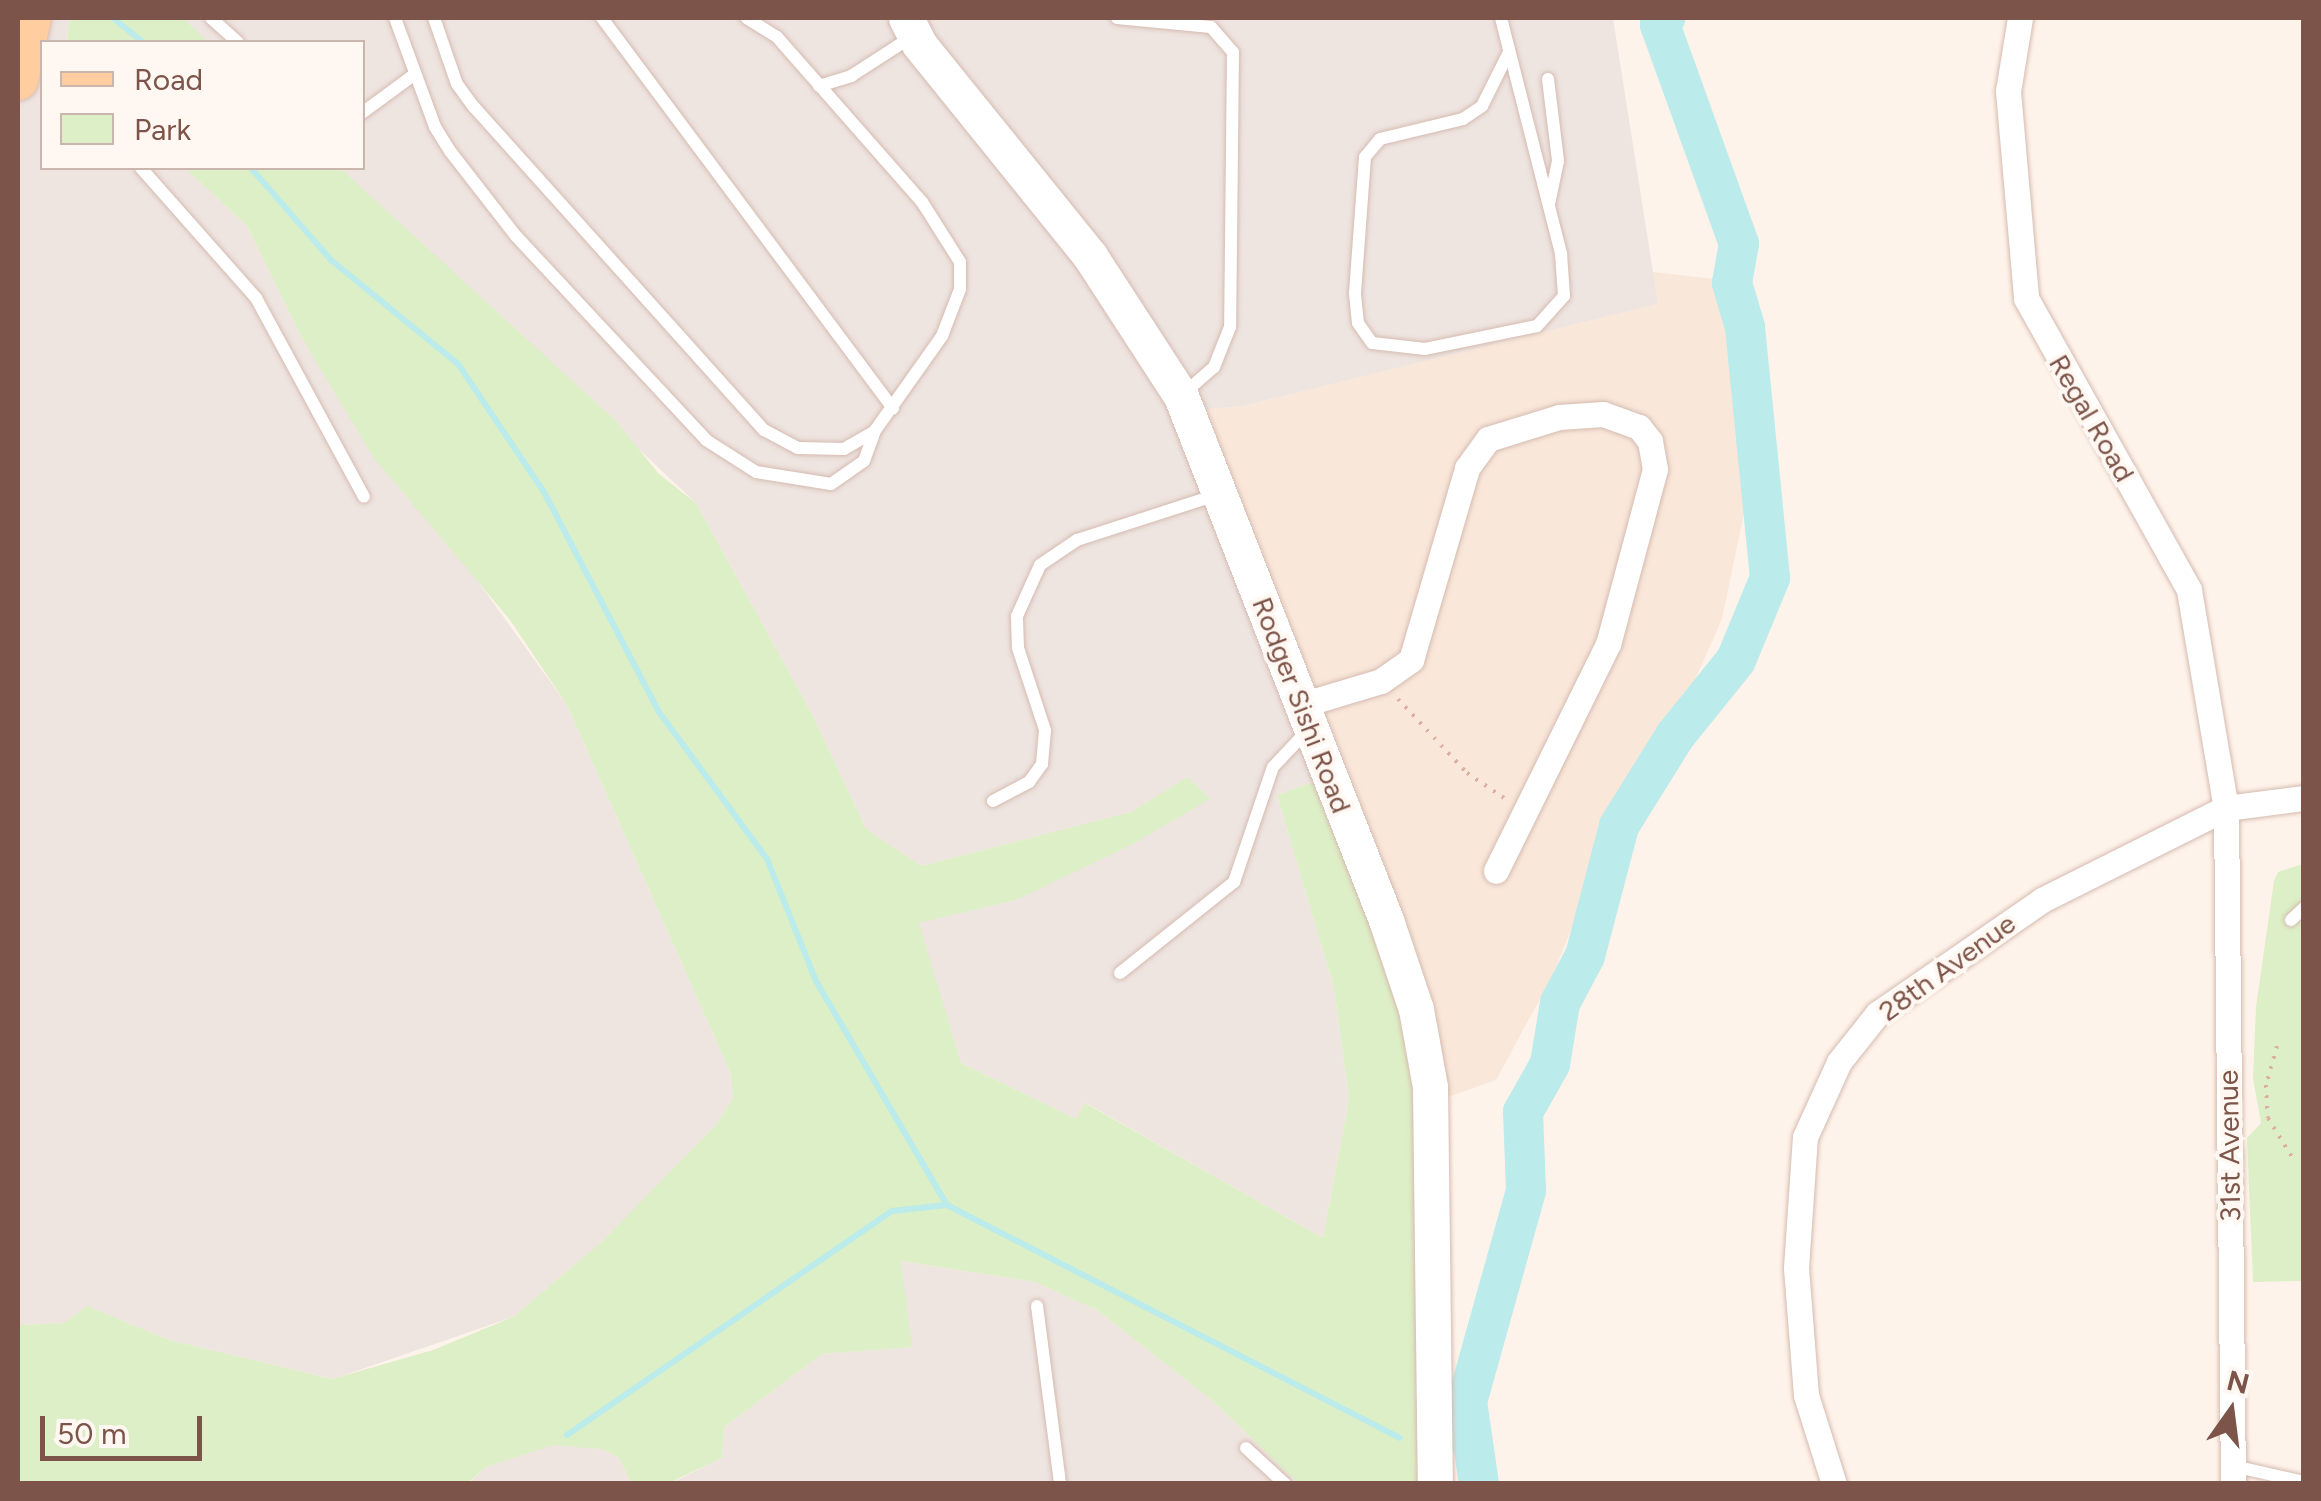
<!DOCTYPE html>
<style>
body{margin:0}
#map{position:relative;width:2321px;height:1501px;overflow:hidden;background:#fef3ea;font-family:Figtree,sans-serif}
div>[style]{position:absolute}
[style*='--x']{left:calc(var(--x)*1px);top:calc(var(--y)*1px);width:calc(var(--w)*1px);rotate:calc(var(--a)*1deg)}
.residential>*{inset:0;background:#f9e7da}
.industrial>*{inset:0;background:#eee4e0}
.green>*{inset:0;background:#ddefc6}
.stream>*{height:6px;margin:-3px;padding:0 3px;transform-origin:3px;border-radius:3px;background:#bbebeb}
.river>*{height:40px;margin:-20px;padding:0 20px;transform-origin:20px;border-radius:20px;background:#bbebeb}
.path>*{height:4px;margin-top:-2px;transform-origin:0;background:repeating-linear-gradient(90deg,#ddafa0 0 2.5px,transparent 0 10.5px)}
.roads{filter:drop-shadow(0 0 2px #d5bbb0) drop-shadow(0 0 2px #d5bbb0)}
.lane>*{height:12px;margin:-6px;padding:0 6px;transform-origin:6px;border-radius:6px;background:#fff}
.street>*{height:25px;margin:-12.5px;padding:0 12.5px;transform-origin:12.5px;border-radius:12.5px;background:#fff}
.secondary>*{height:35px;margin:-17.5px;padding:0 17.5px;transform-origin:17.5px;border-radius:17.5px;background:#fff}
.primary>*{height:40px;margin:-20px;padding:0 20px;transform-origin:20px;border-radius:20px;background:#ffcda0}
span{translate:-50% -50%;white-space:nowrap;text-align:center;line-height:1.15;-webkit-text-stroke:8px #fff8f2;paint-order:stroke}
.street-label{font-size:28px;color:#7d5449}
.frame{position:absolute;inset:0;border:20px solid #7d5449;pointer-events:none}
.legend{position:absolute;left:40px;top:40px;width:325px;height:130px;box-sizing:border-box;background:#fff8f2;border:2px solid #cbb6ae;margin:0;padding:12px 18px;list-style:none;font-size:30px;color:#7d5449}
.legend li{display:flex;align-items:center;gap:20px;height:50px}
.legend b{width:50px;border:2px solid #cbb6ae}
.north{position:absolute;left:2181px;top:1361px;width:100px;height:100px;-webkit-text-stroke:8px #fff8f2;paint-order:stroke;rotate:14deg;font-size:28px;font-weight:700;line-height:40px;text-align:center;color:#7d5449}
.north::after{content:'';display:block;margin:auto;width:35px;height:45px;background:#7d5449;clip-path:polygon(50% 0,100% 100%,50% 72%,0 100%)}
.scale{position:absolute;left:40px;top:1416px;width:162px;height:45px;box-sizing:border-box;border:5px solid #7d5449;border-top:0;padding-left:12px;font-size:30px;line-height:35px;white-space:nowrap;color:#7d5449;-webkit-text-stroke:8px #fff8f2;paint-order:stroke}
</style>
<div id="map">
<div class="residential">
<i style="clip-path:polygon(1653px 272px,1725px 280px,1747px 499px,1722px 619px,1689px 693px,1606px 840px,1553px 975px,1496px 1080px,1431px 1103px,1186px 411px,1242px 406px,1658px 304px)"></i>
</div>
<div class="industrial">
<i style="clip-path:polygon(18px 18px,70px 18px,67px 42px,42px 42px,42px 168px,185px 168px,247px 226px,302px 338px,567px 705px,731px 1074px,733px 1098px,716px 1125px,599px 1244px,513px 1317px,333px 1379px,169px 1340px,87px 1306px,65px 1323px,18px 1325px)"></i>
<i style="clip-path:polygon(183px 18px,1613px 18px,1658px 304px,1242px 406px,1187px 411px,1327px 777px,1277px 795px,1334px 988px,1349px 1099px,1323px 1238px,1086px 1103px,1076px 1119px,961px 1063px,918px 923px,1016px 900px,1209px 799px,1187px 778px,1131px 812px,921px 866px,866px 829px,813px 716px,696px 503px,340px 168px,362px 168px,362px 42px,208px 42px)"></i>
<i style="clip-path:polygon(900px 1261px,1035px 1282px,1097px 1310px,1214px 1402px,1298px 1483px,669px 1484px,722px 1458px,724px 1427px,822px 1354px,911px 1347px)"></i>
<i style="clip-path:polygon(553px 1444px,602px 1449px,619px 1458px,631px 1483px,468px 1484px,486px 1467px)"></i>
</div>
<div class="green">
<i style="clip-path:polygon(70px 18px,183px 18px,208px 42px,67px 42px)"></i>
<i style="clip-path:polygon(185px 168px,340px 168px,615px 420px,659px 474px,696px 503px,813px 716px,866px 829px,921px 866px,1131px 812px,1188px 777px,1210px 799px,1133px 844px,1016px 900px,919px 923px,961px 1063px,1076px 1119px,1085px 1103px,1323px 1238px,1349px 1099px,1334px 988px,1277px 795px,1327px 777px,1423px 1039px,1433px 1483px,1298px 1483px,1214px 1402px,1097px 1310px,1035px 1282px,901px 1261px,912px 1347px,822px 1354px,724px 1427px,722px 1458px,669px 1483px,631px 1483px,619px 1458px,602px 1449px,553px 1445px,486px 1467px,468px 1483px,18px 1483px,18px 1325px,64px 1323px,87px 1306px,169px 1340px,332px 1379px,433px 1350px,513px 1317px,599px 1244px,716px 1125px,733px 1098px,731px 1074px,567px 705px,510px 620px,374px 458px,302px 338px,247px 226px)"></i>
<i style="clip-path:polygon(2303px 864px,2303px 1281px,2253px 1282px,2247px 1138px,2261px 1123px,2253px 1078px,2256px 1007px,2274px 881px,2278px 872px)"></i>
</div>
<div class="stream">
<i style="--x:113;--y:18;--w:38;--a:39"></i>
<i style="--x:251;--y:168;--w:122;--a:49"></i>
<i style="--x:331;--y:260;--w:164;--a:39.3"></i>
<i style="--x:458;--y:364;--w:154;--a:56.1"></i>
<i style="--x:544;--y:492;--w:248;--a:62.4"></i>
<i style="--x:659;--y:712;--w:182;--a:53.7"></i>
<i style="--x:767;--y:859;--w:131;--a:68.1"></i>
<i style="--x:816;--y:981;--w:259;--a:59.7"></i>
<i style="--x:567;--y:1435;--w:395;--a:-34.6"></i>
<i style="--x:892;--y:1211;--w:55;--a:-6.2"></i>
<i style="--x:947;--y:1205;--w:509;--a:27.22"></i>
<i style="--x:1452;--y:1447;--w:26;--a:37"></i>
</div>
<div class="river">
<i style="--x:1479;--y:1484;--w:83;--a:-98.3"></i>
<i style="--x:1467;--y:1402;--w:220;--a:-74.4"></i>
<i style="--x:1526;--y:1190;--w:78;--a:-92.2"></i>
<i style="--x:1523;--y:1112;--w:55;--a:-60.6"></i>
<i style="--x:1550;--y:1064;--w:62;--a:-80.7"></i>
<i style="--x:1560;--y:1003;--w:53;--a:-62"></i>
<i style="--x:1585;--y:956;--w:134;--a:-75.3"></i>
<i style="--x:1619;--y:826;--w:106;--a:-58.1"></i>
<i style="--x:1675;--y:736;--w:97;--a:-51.2"></i>
<i style="--x:1736;--y:660;--w:89;--a:-67.5"></i>
<i style="--x:1770;--y:578;--w:252;--a:-95.7"></i>
<i style="--x:1745;--y:327;--w:46;--a:-106.5"></i>
<i style="--x:1732;--y:283;--w:40;--a:-80"></i>
<i style="--x:1739;--y:244;--w:233;--a:-109.8"></i>
<i style="--x:1660;--y:25;--w:9;--a:-54"></i>
</div>
<div class="path">
<i style="--x:1398;--y:699;--w:101;--a:47"></i>
<i style="--x:1467;--y:773;--w:45;--a:34"></i>
<i style="--x:2277;--y:1046;--w:41;--a:105.8"></i>
<i style="--x:2266;--y:1085;--w:33;--a:87"></i>
<i style="--x:2268;--y:1118;--w:46;--a:58.4"></i>
</div>
<div class="roads">
<div class="lane">
<i style="--x:211;--y:18;--w:36;--a:42"></i>
<i style="--x:395;--y:18;--w:116;--a:69.8"></i>
<i style="--x:435;--y:127;--w:28;--a:58"></i>
<i style="--x:450;--y:151;--w:108;--a:52.2"></i>
<i style="--x:516;--y:236;--w:279;--a:47"></i>
<i style="--x:706;--y:440;--w:59;--a:32.6"></i>
<i style="--x:756;--y:472;--w:76;--a:9.1"></i>
<i style="--x:831;--y:484;--w:40;--a:-34.9"></i>
<i style="--x:864;--y:461;--w:30;--a:-70"></i>
<i style="--x:434;--y:18;--w:70;--a:70.8"></i>
<i style="--x:457;--y:84;--w:29;--a:54"></i>
<i style="--x:474;--y:107;--w:434;--a:48.1"></i>
<i style="--x:764;--y:430;--w:38;--a:28"></i>
<i style="--x:798;--y:448;--w:46;--a:1.2"></i>
<i style="--x:844;--y:449;--w:34;--a:-30"></i>
<i style="--x:874;--y:432;--w:118;--a:-54.7"></i>
<i style="--x:942;--y:336;--w:50;--a:-69"></i>
<i style="--x:960;--y:289;--w:27;--a:-90"></i>
<i style="--x:960;--y:262;--w:71;--a:-122.3"></i>
<i style="--x:922;--y:202;--w:220;--a:-131.3"></i>
<i style="--x:777;--y:37;--w:36;--a:-148"></i>
<i style="--x:602;--y:18;--w:487;--a:53.3"></i>
<i style="--x:1117;--y:18;--w:94;--a:5.5"></i>
<i style="--x:1211;--y:27;--w:33;--a:49"></i>
<i style="--x:1233;--y:52;--w:275;--a:90.6"></i>
<i style="--x:1230;--y:327;--w:43;--a:111.8"></i>
<i style="--x:1214;--y:367;--w:41;--a:138.9"></i>
<i style="--x:1501;--y:18;--w:244;--a:75.7"></i>
<i style="--x:1561;--y:254;--w:42;--a:85.9"></i>
<i style="--x:1564;--y:296;--w:40;--a:132"></i>
<i style="--x:1537;--y:326;--w:114;--a:168.4"></i>
<i style="--x:1425;--y:349;--w:53;--a:-173.5"></i>
<i style="--x:1372;--y:343;--w:24;--a:-125"></i>
<i style="--x:1358;--y:323;--w:30;--a:-96"></i>
<i style="--x:1355;--y:293;--w:136;--a:-85.8"></i>
<i style="--x:1365;--y:157;--w:23;--a:-50"></i>
<i style="--x:1380;--y:139;--w:85;--a:-13.5"></i>
<i style="--x:1463;--y:119;--w:23;--a:-34"></i>
<i style="--x:1482;--y:106;--w:60;--a:-63.4"></i>
<i style="--x:1548;--y:79;--w:83;--a:83"></i>
<i style="--x:1558;--y:161;--w:44;--a:101.8"></i>
<i style="--x:819;--y:86;--w:34;--a:-17"></i>
<i style="--x:851;--y:76;--w:74;--a:-32.8"></i>
<i style="--x:362;--y:113;--w:66;--a:-36.3"></i>
<i style="--x:141;--y:168;--w:174;--a:48.5"></i>
<i style="--x:256;--y:298;--w:226;--a:61.5"></i>
<i style="--x:993;--y:801;--w:41;--a:-27.8"></i>
<i style="--x:1029;--y:782;--w:22;--a:-54"></i>
<i style="--x:1042;--y:764;--w:34;--a:-85"></i>
<i style="--x:1045;--y:730;--w:86;--a:-108.2"></i>
<i style="--x:1018;--y:648;--w:32;--a:-92"></i>
<i style="--x:1017;--y:616;--w:56;--a:-65.7"></i>
<i style="--x:1040;--y:565;--w:45;--a:-34"></i>
<i style="--x:1077;--y:540;--w:146;--a:-17.9"></i>
<i style="--x:2291;--y:920;--w:18;--a:-43"></i>
<i style="--x:1120;--y:973;--w:146;--a:-38.6"></i>
<i style="--x:1234;--y:882;--w:121;--a:-71.3"></i>
<i style="--x:1273;--y:767;--w:51;--a:-46.6"></i>
<i style="--x:1037;--y:1306;--w:179;--a:82.6"></i>
<i style="--x:1246;--y:1448;--w:53;--a:42.7"></i>
<i style="--x:2233;--y:1466;--w:73;--a:12.7"></i>
</div>
<div class="street">
<i style="--x:2020;--y:18;--w:74;--a:99.3"></i>
<i style="--x:2008;--y:91;--w:208;--a:85"></i>
<i style="--x:2026;--y:298;--w:334;--a:60.8"></i>
<i style="--x:2189;--y:590;--w:221;--a:80.4"></i>
<i style="--x:2226;--y:808;--w:676;--a:89.41"></i>
<i style="--x:1301;--y:705;--w:84;--a:-16.7"></i>
<i style="--x:1381;--y:681;--w:37;--a:-35"></i>
<i style="--x:1411;--y:660;--w:200;--a:-73.7"></i>
<i style="--x:1467;--y:468;--w:36;--a:-54"></i>
<i style="--x:1488;--y:439;--w:74;--a:-17.2"></i>
<i style="--x:1559;--y:417;--w:44;--a:-3.9"></i>
<i style="--x:1603;--y:414;--w:38;--a:20"></i>
<i style="--x:1639;--y:427;--w:18;--a:52"></i>
<i style="--x:1650;--y:441;--w:28;--a:80"></i>
<i style="--x:1655;--y:469;--w:181;--a:105"></i>
<i style="--x:1608;--y:644;--w:253;--a:116.3"></i>
<i style="--x:1834;--y:1484;--w:93;--a:-107.5"></i>
<i style="--x:1806;--y:1395;--w:127;--a:-94.5"></i>
<i style="--x:1796;--y:1268;--w:131;--a:-86.1"></i>
<i style="--x:1805;--y:1137;--w:82;--a:-65.6"></i>
<i style="--x:1839;--y:1062;--w:61;--a:-51.6"></i>
<i style="--x:1877;--y:1014;--w:201;--a:-34.6"></i>
<i style="--x:2042;--y:900;--w:206;--a:-26.6"></i>
<i style="--x:2226;--y:808;--w:79;--a:-7.3"></i>
</div>
<div class="secondary">
<i style="--x:906;--y:18;--w:29;--a:63"></i>
<i style="--x:919;--y:44;--w:272;--a:51.1"></i>
<i style="--x:1090;--y:256;--w:167;--a:57"></i>
<i style="--x:1181;--y:396;--w:563;--a:68.63"></i>
<i style="--x:1386;--y:920;--w:94;--a:71.4"></i>
<i style="--x:1416;--y:1009;--w:79;--a:79.8"></i>
<i style="--x:1430;--y:1087;--w:397;--a:89.3"></i>
</div>
<div class="primary">
<i style="--x:18;--y:80;--w:63;--a:-78.2"></i>
</div>
</div>
<div class="street-label">
<span style="left:2092px;top:418px;rotate:60deg">Regal Road</span>
<span style="left:1302px;top:705px;rotate:69deg">Rodger Sishi Road</span>
<span style="left:1947px;top:967px;rotate:-36deg">28th Avenue</span>
<span style="left:2229px;top:1146px;rotate:-91deg">31st Avenue</span>
</div>
<div class="frame"></div>
<ul class="legend">
<li><b style="height:12px;background:#ffcda0"></b>Road</li>
<li><b style="height:28px;background:#ddefc6"></b>Park</li>
</ul>
<div class="north">N</div>
<div class="scale">50 m</div>
</div>
